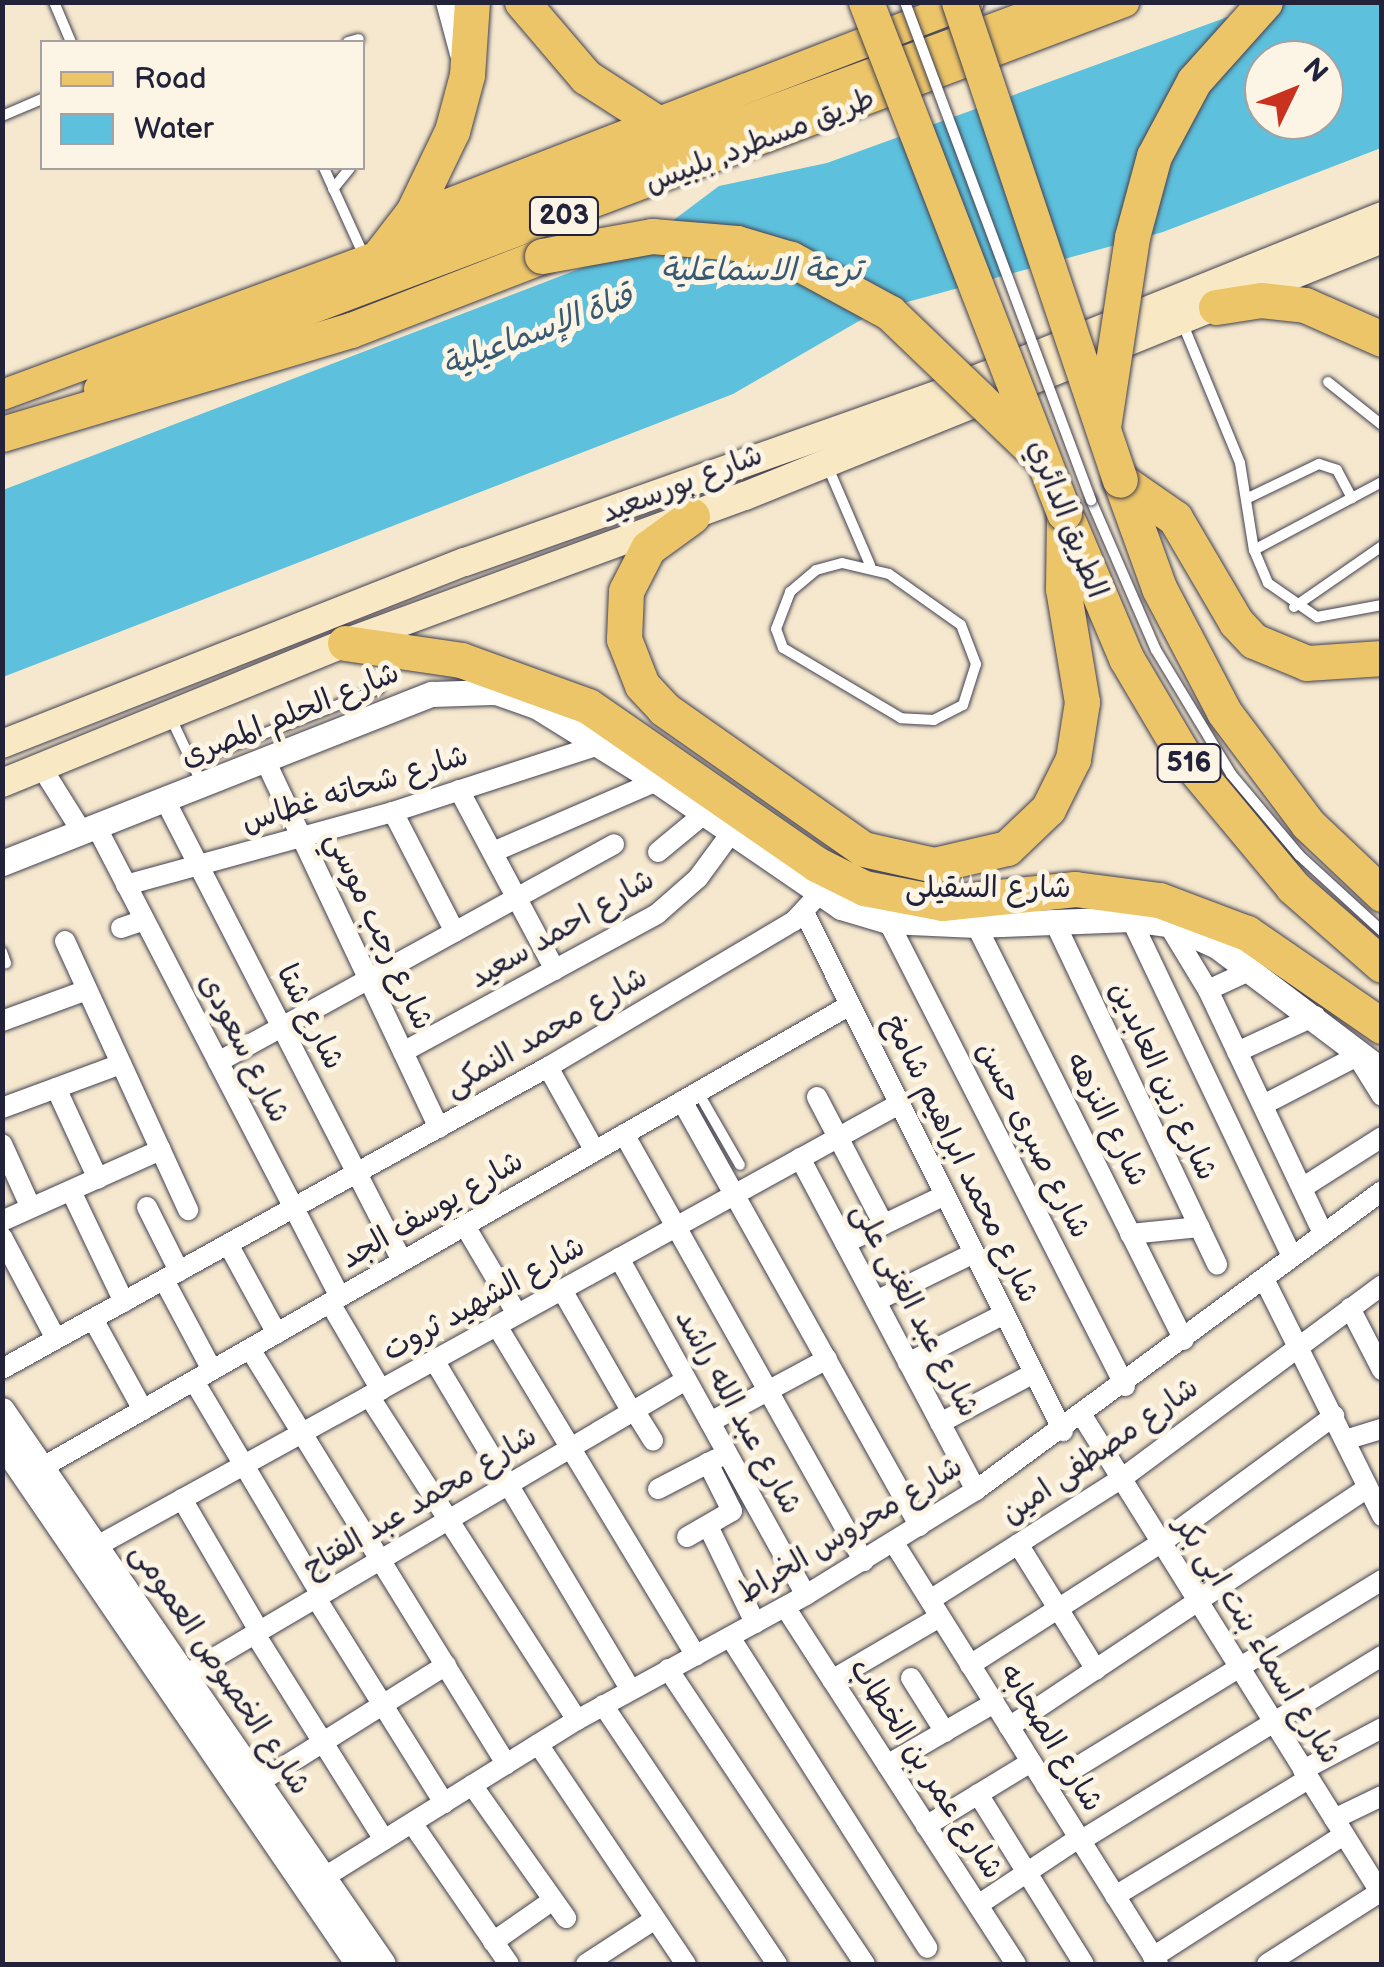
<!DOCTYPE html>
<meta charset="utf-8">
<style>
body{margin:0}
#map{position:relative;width:1384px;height:1967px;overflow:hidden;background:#f5e8ce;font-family:"Balsamiq Sans","Playpen Sans Arabic",sans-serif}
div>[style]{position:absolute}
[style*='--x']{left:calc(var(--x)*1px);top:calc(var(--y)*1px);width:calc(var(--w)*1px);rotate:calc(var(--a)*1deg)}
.water>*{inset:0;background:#5dc0dc}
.roads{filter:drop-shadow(0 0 2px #424051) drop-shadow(0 0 2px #424051)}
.service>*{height:10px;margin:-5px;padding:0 5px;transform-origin:5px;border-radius:5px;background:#fff}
.minor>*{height:20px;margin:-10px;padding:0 10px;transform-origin:10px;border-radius:10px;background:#fff}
.tertiary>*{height:25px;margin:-12.5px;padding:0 12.5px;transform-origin:12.5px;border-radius:12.5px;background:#fff}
.secondary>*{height:28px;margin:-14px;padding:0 14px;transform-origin:14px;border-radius:14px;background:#f8e8c3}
.primary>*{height:30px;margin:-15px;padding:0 15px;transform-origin:15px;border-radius:15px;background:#edc569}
.motorway>*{height:35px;margin:-17.5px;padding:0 17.5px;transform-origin:17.5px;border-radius:17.5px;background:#edc569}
.bridges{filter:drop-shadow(0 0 2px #424051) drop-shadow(0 0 2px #424051)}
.service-bridge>*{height:10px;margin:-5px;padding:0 5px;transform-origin:5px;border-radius:5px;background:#fff}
.motorway-bridge>*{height:35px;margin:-17.5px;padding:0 17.5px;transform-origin:17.5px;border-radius:17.5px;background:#edc569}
span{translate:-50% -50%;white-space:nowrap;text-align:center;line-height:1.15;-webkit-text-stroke:10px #fcf5e5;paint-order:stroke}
.shield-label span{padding:2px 8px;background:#fcf5e5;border:2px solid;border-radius:8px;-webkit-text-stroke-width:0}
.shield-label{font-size:28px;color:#22223b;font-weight:700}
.street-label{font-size:30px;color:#22223b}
.water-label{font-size:32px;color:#375973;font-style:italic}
.frame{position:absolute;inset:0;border:5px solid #22223b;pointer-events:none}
.legend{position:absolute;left:40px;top:40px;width:325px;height:130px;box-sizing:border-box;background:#fcf5e5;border:2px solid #a5a1a1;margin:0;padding:12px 18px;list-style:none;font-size:30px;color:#22223b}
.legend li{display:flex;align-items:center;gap:20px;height:50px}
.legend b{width:50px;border:2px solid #a5a1a1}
.north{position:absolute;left:1244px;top:40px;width:100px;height:100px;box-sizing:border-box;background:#fcf5e5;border:2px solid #a5a1a1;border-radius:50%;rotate:47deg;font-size:28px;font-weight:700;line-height:40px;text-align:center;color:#22223b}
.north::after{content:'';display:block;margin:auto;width:35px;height:45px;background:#c8321e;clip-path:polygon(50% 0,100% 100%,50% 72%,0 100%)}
</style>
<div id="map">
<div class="water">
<i style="clip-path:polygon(evenodd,1266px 3px,1381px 3px,1381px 148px,1163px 232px,878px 310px,733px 394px,3px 677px,3px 490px,639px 246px,719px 186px,827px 163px,1266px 3px,1264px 60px,1324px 60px,1324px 120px,1264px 120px,1264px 60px)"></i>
</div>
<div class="roads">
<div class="service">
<i style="--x:54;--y:2;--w:43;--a:67"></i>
<i style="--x:348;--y:42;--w:11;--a:-15"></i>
<i style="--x:2;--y:116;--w:43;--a:-23"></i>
<i style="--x:324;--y:168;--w:99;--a:65.5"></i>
<i style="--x:333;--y:189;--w:27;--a:-51"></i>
<i style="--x:1182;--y:322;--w:152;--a:67.6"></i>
<i style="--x:1240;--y:463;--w:88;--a:80.9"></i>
<i style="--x:1254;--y:550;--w:36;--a:67"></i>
<i style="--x:1268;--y:583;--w:60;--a:34.8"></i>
<i style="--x:1317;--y:617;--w:66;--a:-10.5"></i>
<i style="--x:1328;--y:382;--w:69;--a:38.5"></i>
<i style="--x:827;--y:465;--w:109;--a:66.7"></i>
<i style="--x:1248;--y:498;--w:79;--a:-25.6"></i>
<i style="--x:1319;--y:464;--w:19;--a:18"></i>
<i style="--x:1337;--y:470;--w:32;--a:62"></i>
<i style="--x:1091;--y:500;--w:163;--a:66.6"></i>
<i style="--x:1156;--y:650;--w:145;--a:58.8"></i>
<i style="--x:1231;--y:774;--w:106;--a:50"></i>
<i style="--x:1299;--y:855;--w:113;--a:42.5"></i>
<i style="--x:1254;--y:550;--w:145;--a:-28"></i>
<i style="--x:842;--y:563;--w:48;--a:13.2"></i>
<i style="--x:889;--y:574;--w:88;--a:35.3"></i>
<i style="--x:961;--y:625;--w:42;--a:69"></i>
<i style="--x:976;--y:664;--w:43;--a:107.6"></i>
<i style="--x:963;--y:705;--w:33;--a:153"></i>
<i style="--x:934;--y:720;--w:33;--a:-177"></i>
<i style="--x:901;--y:718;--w:137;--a:-149.3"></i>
<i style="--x:783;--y:648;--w:20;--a:-110"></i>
<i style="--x:776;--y:629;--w:40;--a:-69"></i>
<i style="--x:790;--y:592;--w:34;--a:-40"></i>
<i style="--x:816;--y:570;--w:27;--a:-15"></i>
<i style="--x:1294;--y:607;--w:107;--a:-34.7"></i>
<i style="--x:170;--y:716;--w:73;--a:64.8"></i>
<i style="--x:191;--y:762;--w:202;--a:-21.2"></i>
<i style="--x:2;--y:952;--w:12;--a:70"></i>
<i style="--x:698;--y:1092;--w:84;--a:60.1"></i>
</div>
<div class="minor">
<i style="--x:446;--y:2;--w:54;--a:74.9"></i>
<i style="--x:265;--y:760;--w:407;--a:64.7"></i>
<i style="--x:42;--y:768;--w:75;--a:58"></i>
<i style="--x:459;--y:790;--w:204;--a:61.9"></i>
<i style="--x:165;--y:800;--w:518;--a:62.79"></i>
<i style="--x:393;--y:812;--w:135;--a:62.7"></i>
<i style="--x:96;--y:826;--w:530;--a:62.61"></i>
<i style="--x:493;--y:852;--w:179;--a:-23.4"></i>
<i style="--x:658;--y:852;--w:60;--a:-39.6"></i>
<i style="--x:126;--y:885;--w:277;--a:-15.3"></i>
<i style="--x:393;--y:812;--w:217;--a:-18"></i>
<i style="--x:805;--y:914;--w:578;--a:63.48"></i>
<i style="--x:1131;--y:919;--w:373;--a:64.5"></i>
<i style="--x:888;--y:921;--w:522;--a:62.99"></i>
<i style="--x:1055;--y:923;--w:378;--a:64.6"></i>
<i style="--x:1168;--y:924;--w:77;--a:58.8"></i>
<i style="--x:1208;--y:990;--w:269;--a:64.7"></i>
<i style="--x:976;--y:925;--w:464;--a:63.4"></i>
<i style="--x:121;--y:928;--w:24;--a:-19"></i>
<i style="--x:65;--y:941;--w:296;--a:65.4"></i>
<i style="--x:1208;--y:990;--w:47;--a:-24.9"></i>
<i style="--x:2;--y:1021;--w:90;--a:-20"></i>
<i style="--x:403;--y:1052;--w:289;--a:-28.5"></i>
<i style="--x:657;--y:914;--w:55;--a:-41.3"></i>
<i style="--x:698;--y:878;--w:56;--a:-53.7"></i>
<i style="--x:1237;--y:1052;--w:86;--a:-24.8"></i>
<i style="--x:218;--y:1062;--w:452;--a:-28.8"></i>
<i style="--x:548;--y:1067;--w:96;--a:60.8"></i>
<i style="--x:56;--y:1088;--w:100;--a:65.2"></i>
<i style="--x:817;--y:1097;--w:144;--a:62.4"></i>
<i style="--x:682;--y:1101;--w:487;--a:60.8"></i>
<i style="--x:1263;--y:1105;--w:106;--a:-27.5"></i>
<i style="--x:1357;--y:1056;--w:47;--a:58"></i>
<i style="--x:2;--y:1108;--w:127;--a:-20.3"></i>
<i style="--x:624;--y:1134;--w:490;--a:60.7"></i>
<i style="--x:2;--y:1144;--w:70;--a:65.6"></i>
<i style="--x:800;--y:1158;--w:376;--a:62.1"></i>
<i style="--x:1302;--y:1188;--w:95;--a:-32.5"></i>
<i style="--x:71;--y:1191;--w:123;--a:64.5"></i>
<i style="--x:147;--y:1207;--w:72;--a:63.4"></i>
<i style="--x:2;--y:1221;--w:174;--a:-24.1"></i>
<i style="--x:465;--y:1226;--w:102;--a:59.4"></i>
<i style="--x:1130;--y:1234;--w:70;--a:-5.7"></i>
<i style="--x:2;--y:1237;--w:115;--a:62.1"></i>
<i style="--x:845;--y:1243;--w:111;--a:-25.6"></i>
<i style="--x:228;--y:1244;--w:102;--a:61.4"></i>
<i style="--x:619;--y:1258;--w:385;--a:61"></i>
<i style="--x:1264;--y:1279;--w:265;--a:63.5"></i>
<i style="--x:164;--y:1280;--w:102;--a:61.9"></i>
<i style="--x:562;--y:1290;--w:141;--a:60.2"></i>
<i style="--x:876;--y:1301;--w:109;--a:-26.1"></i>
<i style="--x:330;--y:1303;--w:101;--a:59.6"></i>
<i style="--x:1350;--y:1308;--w:70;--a:62.7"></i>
<i style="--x:93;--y:1319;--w:104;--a:61.2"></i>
<i style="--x:497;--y:1326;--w:385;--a:58.9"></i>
<i style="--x:250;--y:1349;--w:488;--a:58.3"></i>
<i style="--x:434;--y:1360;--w:383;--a:59.2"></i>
<i style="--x:908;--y:1363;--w:108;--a:-27"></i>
<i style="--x:2;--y:1369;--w:624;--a:-28.95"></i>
<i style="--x:548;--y:1067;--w:286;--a:-30.7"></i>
<i style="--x:794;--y:921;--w:35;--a:-47"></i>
<i style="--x:194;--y:1381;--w:249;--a:59.3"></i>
<i style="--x:369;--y:1396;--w:385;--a:57.3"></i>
<i style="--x:634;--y:1410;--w:36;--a:58"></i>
<i style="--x:1083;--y:1417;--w:564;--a:57.97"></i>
<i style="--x:710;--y:1422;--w:133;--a:-28.3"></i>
<i style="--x:940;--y:1423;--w:106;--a:-28"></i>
<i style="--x:1345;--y:1440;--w:39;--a:-17"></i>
<i style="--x:43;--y:1467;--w:930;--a:-29.79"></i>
<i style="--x:658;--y:1489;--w:65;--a:-27.3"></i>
<i style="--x:182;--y:1499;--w:153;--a:59.7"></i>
<i style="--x:708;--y:1526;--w:108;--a:64.1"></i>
<i style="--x:687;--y:1537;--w:52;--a:-30"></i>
<i style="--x:732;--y:1511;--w:54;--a:-116.6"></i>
<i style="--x:894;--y:1543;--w:497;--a:57.9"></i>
<i style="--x:1018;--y:1544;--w:148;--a:58.2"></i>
<i style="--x:97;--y:1546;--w:916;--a:-28.86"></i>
<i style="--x:316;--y:1598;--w:242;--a:58"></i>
<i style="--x:930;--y:1600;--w:226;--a:-32.4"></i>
<i style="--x:1121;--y:1479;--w:325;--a:-36.6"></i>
<i style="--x:785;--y:1607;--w:425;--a:57.1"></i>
<i style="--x:255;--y:1634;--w:243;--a:57.9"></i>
<i style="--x:730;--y:1637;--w:368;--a:57.6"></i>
<i style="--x:970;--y:1665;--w:227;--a:-32.6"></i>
<i style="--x:1161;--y:1543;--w:215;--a:-36.3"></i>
<i style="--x:668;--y:1669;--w:355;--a:56.3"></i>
<i style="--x:185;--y:1675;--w:581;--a:-30.49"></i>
<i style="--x:911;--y:1678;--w:64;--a:57.8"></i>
<i style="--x:832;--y:1680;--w:125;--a:-30.3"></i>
<i style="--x:603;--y:1705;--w:312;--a:56.1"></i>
<i style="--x:1009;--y:1727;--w:431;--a:-33.7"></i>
<i style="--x:538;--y:1744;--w:265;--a:56.1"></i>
<i style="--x:887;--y:1765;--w:124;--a:-30.1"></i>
<i style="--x:1303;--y:1770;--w:89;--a:-28"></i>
<i style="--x:258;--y:1783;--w:222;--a:-32.1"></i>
<i style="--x:472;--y:1785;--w:163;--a:54.7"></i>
<i style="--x:1046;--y:1786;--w:394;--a:-31.5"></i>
<i style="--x:978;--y:1794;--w:200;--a:58.1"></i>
<i style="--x:1334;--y:1819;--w:53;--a:-25.6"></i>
<i style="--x:412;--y:1823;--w:171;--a:55.5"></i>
<i style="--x:926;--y:1826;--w:123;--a:-31.4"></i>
<i style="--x:1080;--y:1841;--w:354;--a:-31.5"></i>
<i style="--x:323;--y:1878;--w:299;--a:-31.9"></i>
<i style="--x:577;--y:1720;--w:261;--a:-28.6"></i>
<i style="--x:806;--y:1595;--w:200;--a:-31.7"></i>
<i style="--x:976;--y:1490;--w:504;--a:-36.37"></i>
<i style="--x:1115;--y:1896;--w:226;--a:-31.2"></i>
<i style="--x:978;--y:1905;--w:121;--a:-33.6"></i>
<i style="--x:493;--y:1942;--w:73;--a:-35"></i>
<i style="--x:1153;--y:1957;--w:227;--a:-32.6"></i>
<i style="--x:586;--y:1964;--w:82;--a:-33.1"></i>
<i style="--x:1267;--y:1964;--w:134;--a:-32.5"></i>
</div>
<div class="tertiary">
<i style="--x:2;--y:863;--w:462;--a:-21.5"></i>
<i style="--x:432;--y:694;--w:64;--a:-1.8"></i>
<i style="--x:496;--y:692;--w:42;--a:19.3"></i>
<i style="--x:536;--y:706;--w:142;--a:31.8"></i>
<i style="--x:657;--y:781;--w:223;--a:34.4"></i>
<i style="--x:841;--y:907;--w:49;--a:16.6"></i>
<i style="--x:888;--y:921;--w:88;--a:2.6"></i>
<i style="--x:976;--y:925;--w:155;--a:-2.2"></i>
<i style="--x:1131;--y:919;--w:37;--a:8"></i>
<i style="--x:1168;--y:924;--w:54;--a:24.2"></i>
<i style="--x:1217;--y:946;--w:207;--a:37.1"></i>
<i style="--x:2;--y:1410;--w:672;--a:55.48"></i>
<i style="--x:2;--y:1443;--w:631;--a:55.66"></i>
</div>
<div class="secondary">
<i style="--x:2;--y:744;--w:497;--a:-21.5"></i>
<i style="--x:465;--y:562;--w:506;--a:-19.51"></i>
<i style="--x:942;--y:393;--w:474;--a:-21.9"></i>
<i style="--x:2;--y:783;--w:370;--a:-22.2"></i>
<i style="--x:345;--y:643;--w:426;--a:-20.2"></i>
<i style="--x:745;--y:496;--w:687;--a:-21.97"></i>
</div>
<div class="primary">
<i style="--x:407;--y:244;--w:50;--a:-48.3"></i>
<i style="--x:440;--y:207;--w:567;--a:-21.18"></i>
<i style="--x:99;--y:389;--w:1096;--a:-20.68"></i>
<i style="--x:2;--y:395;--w:1133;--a:-20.29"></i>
</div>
<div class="motorway">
<i style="--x:522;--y:2;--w:99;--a:49.5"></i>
<i style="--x:586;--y:77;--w:87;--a:32.8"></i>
<i style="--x:376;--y:260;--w:61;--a:-52.4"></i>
<i style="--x:413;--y:212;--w:90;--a:-64.3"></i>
<i style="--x:452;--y:131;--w:58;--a:-75"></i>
<i style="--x:467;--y:75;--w:73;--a:-86.1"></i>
<i style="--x:1216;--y:307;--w:46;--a:-8.8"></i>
<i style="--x:1261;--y:300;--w:44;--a:6.5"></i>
<i style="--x:1305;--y:305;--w:84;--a:23.8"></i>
<i style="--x:2;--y:434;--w:364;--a:-16.6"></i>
<i style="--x:351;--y:330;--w:205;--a:-21.2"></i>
<i style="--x:1120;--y:480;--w:115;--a:70.1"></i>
<i style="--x:1159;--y:588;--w:140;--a:62.3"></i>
<i style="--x:1224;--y:712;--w:140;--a:53.1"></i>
<i style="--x:1308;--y:824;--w:102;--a:43.4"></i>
<i style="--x:1120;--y:480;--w:67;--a:34.6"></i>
<i style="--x:1175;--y:518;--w:121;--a:59.6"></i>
<i style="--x:1236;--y:622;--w:26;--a:47"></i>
<i style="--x:1254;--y:641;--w:57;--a:22.5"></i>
<i style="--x:1307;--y:663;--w:75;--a:-3.8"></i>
<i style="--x:692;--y:516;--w:54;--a:144"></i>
<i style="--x:648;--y:548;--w:48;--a:117.1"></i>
<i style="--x:626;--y:591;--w:48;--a:92.4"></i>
<i style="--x:624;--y:639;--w:49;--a:68.6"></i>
<i style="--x:642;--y:685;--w:33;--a:47"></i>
<i style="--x:664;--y:709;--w:243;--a:35.1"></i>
<i style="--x:863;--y:849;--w:73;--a:12.7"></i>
<i style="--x:934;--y:865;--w:75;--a:-13.1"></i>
<i style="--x:1007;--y:848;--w:57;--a:-43.6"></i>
<i style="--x:1048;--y:809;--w:56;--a:-63.4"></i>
<i style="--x:1073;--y:759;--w:58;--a:-81"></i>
<i style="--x:1082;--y:702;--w:115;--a:-99.5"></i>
<i style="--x:1063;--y:589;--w:76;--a:-89.2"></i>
<i style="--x:1069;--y:523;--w:147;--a:67.1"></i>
<i style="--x:1126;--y:658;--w:114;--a:59.4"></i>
<i style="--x:1184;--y:756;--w:170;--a:50.2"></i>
<i style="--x:1293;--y:887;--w:118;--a:41.2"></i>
<i style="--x:345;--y:643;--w:117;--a:8.3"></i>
<i style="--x:461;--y:660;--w:135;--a:19.9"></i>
<i style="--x:588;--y:706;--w:277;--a:34.7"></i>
<i style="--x:816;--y:864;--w:54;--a:26.6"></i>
<i style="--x:864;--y:888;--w:79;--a:10.9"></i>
<i style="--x:942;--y:903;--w:134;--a:-6"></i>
<i style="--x:1075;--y:889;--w:85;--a:7.5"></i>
<i style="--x:1159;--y:900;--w:94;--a:20.6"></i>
<i style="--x:1247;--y:933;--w:164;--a:34.6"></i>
</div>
</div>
<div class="bridges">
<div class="service-bridge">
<i style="--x:905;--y:2;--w:532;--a:69.52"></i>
</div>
<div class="motorway-bridge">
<i style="--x:866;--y:2;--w:548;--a:68.82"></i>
<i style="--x:959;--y:2;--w:504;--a:71.39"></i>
<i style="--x:542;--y:256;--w:112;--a:-10.3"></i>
<i style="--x:652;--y:236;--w:85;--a:4.7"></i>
<i style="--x:737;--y:243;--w:56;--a:16.5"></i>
<i style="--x:791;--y:259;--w:113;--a:28.6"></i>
<i style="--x:890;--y:313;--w:208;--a:43.8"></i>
<i style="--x:1103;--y:427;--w:192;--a:-81.3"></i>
<i style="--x:1132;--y:237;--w:84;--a:-74.8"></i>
<i style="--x:1154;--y:156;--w:85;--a:-61.9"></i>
<i style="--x:1194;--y:81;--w:106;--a:-48.1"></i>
</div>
</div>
<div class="shield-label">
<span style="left:564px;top:216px">203</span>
<span style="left:1189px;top:763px">516</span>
</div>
<div class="street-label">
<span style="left:760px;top:141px;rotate:-21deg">طريق مسطرد, بلبيس</span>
<span style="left:682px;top:484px;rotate:-21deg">شارع بورسعيد</span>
<span style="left:1067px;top:519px;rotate:68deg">الطريق الدائري</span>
<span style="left:290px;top:715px;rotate:-22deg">شارع الحلم المصرى</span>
<span style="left:355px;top:789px;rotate:-17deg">شارع شحاته غطاس</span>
<span style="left:988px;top:888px">شارع السقيلى</span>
<span style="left:562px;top:929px;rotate:-30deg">شارع احمد سعيد</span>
<span style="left:379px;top:931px;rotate:65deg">شارع رجب موسي</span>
<span style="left:310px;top:1017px;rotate:63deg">شارع شتا</span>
<span style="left:546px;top:1032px;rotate:-30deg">شارع محمد النمكى</span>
<span style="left:244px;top:1048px;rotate:63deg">شارع سعودى</span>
<span style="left:1163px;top:1081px;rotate:65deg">شارع زين العابدين</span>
<span style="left:1107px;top:1119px;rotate:63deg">شارع النزهه</span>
<span style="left:1033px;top:1140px;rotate:63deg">شارع صبرى حسن</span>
<span style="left:961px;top:1159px;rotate:64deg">شارع محمد ابراهيم شامخ</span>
<span style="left:432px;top:1210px;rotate:-30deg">شارع يوسف الجد</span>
<span style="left:484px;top:1299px;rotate:-29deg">شارع الشهيد ثروت</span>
<span style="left:915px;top:1310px;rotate:62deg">شارع عبد الغنى على</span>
<span style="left:738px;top:1412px;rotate:61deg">شارع عبد الله راشد</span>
<span style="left:1100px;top:1451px;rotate:-35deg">شارع مصطفى امين</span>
<span style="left:420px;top:1502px;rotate:-31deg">شارع محمد عبد الفتاح</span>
<span style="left:850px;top:1530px;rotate:-31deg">شارع محروس الخراط</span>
<span style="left:1257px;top:1640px;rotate:58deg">شارع اسماء بنت ابى بكر</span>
<span style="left:220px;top:1669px;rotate:56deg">شارع الخصوص العمومى</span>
<span style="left:1051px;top:1738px;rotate:58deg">شارع الصحابه</span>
<span style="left:926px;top:1769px;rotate:57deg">شارع عمر بن الخطاب</span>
</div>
<div class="water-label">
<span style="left:761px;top:271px">ترعة الاسماعلية</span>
<span style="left:538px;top:332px;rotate:-21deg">قناة الإسماعيلية</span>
</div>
<div class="frame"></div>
<ul class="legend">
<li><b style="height:12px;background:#edc569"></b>Road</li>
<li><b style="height:28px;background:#5dc0dc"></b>Water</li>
</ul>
<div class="north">N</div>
</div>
